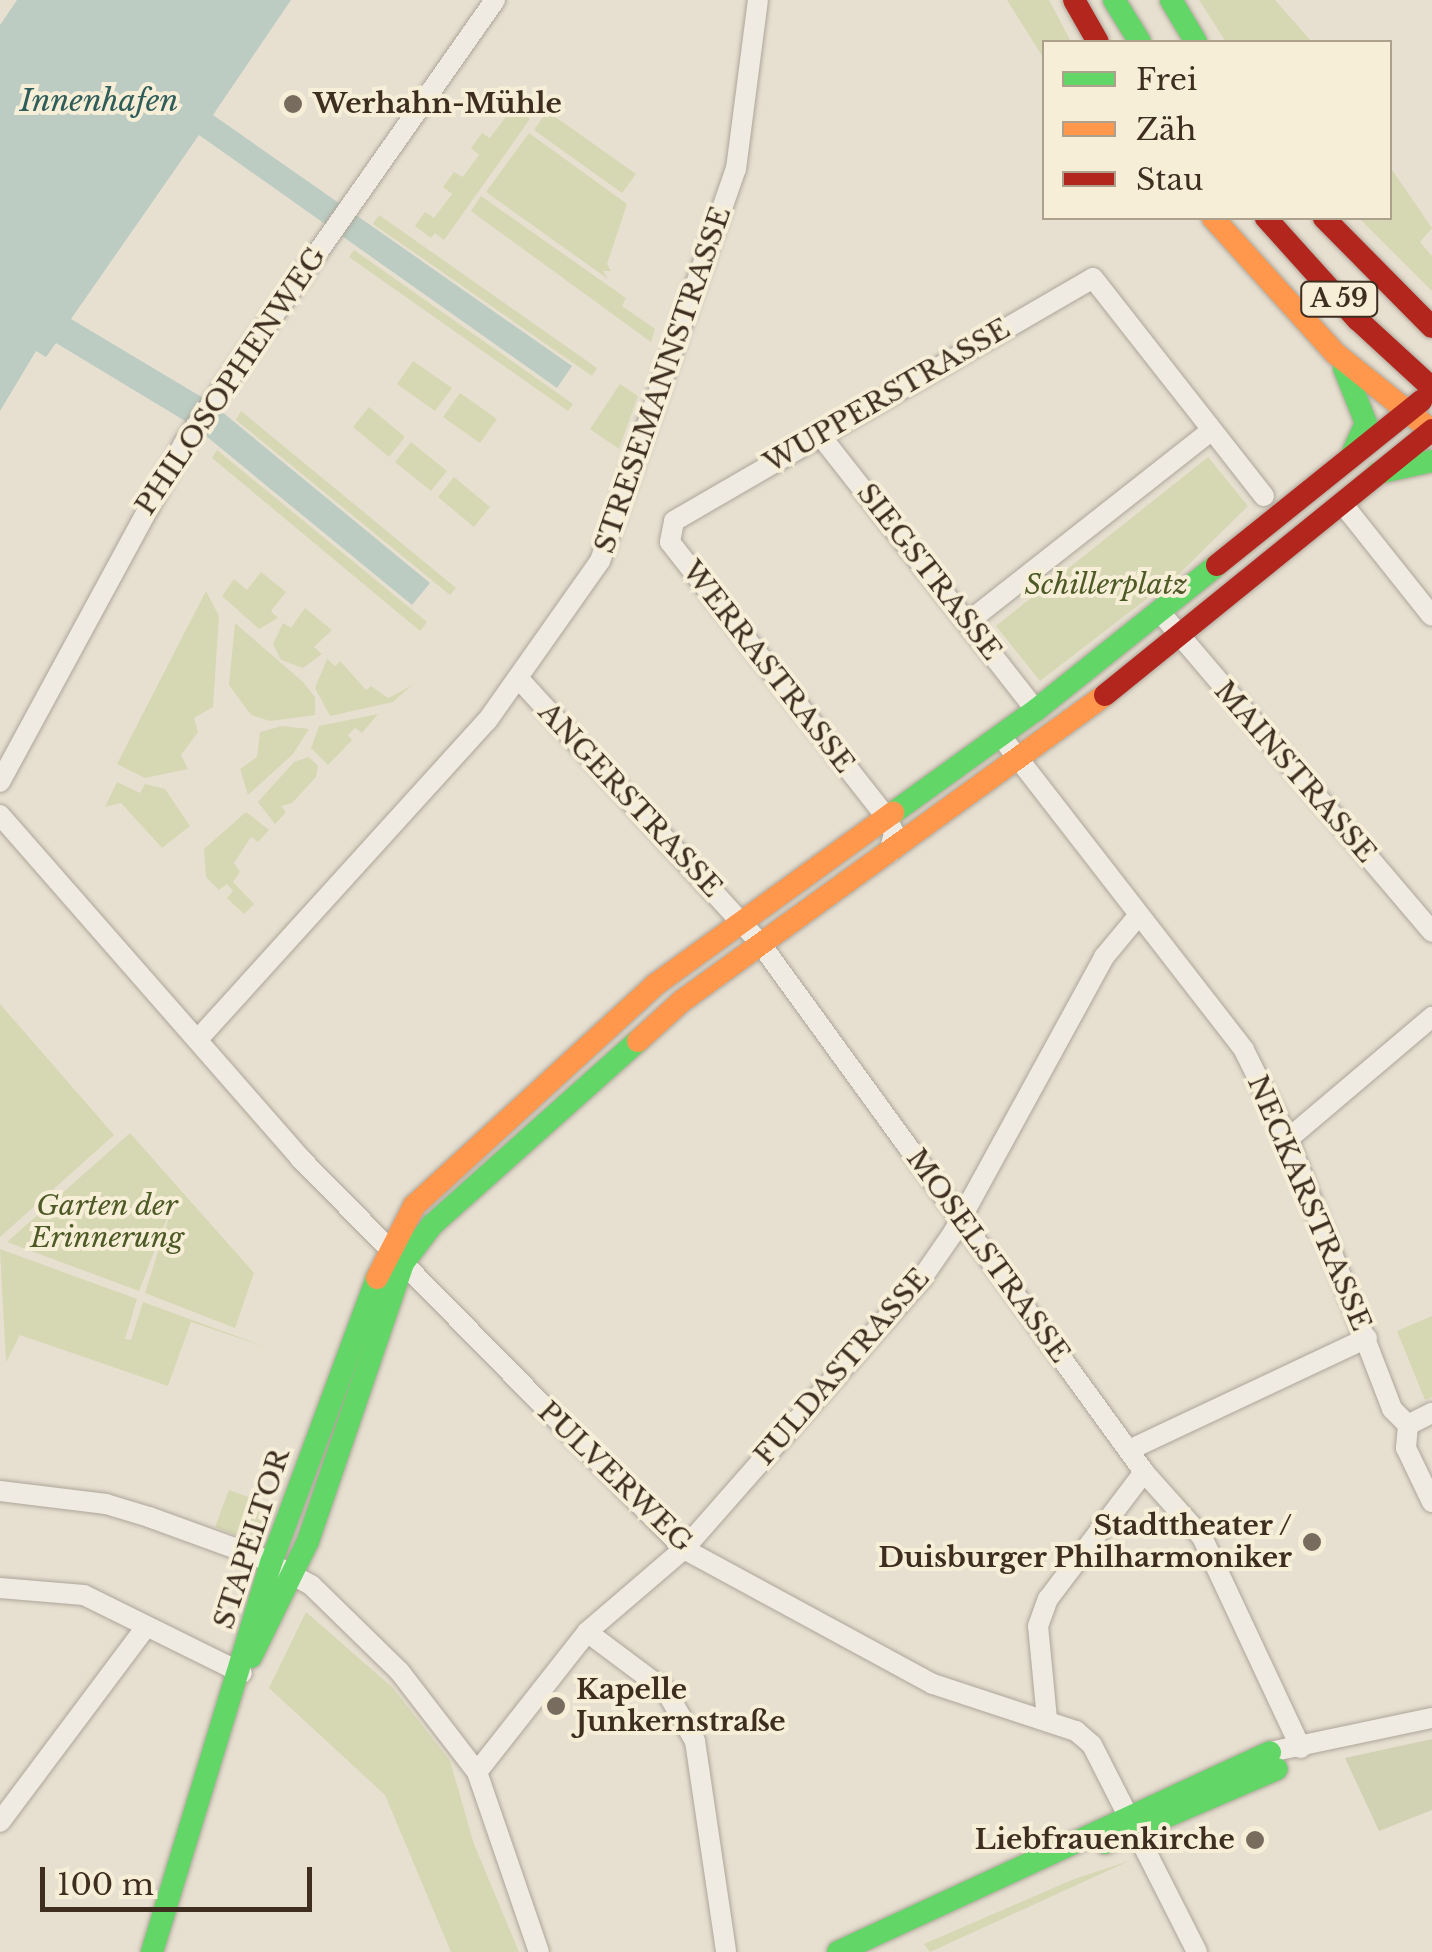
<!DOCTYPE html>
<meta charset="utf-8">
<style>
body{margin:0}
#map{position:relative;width:1432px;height:1952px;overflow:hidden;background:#e7e0d1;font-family:"Libre Baskerville",serif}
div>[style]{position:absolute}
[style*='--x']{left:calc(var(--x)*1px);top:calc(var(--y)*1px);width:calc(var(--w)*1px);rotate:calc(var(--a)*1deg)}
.green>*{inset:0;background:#d6d7b3}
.cemetery>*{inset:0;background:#d1d1b3}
.water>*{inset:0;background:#bcccc2}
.roads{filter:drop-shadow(0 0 2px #ada599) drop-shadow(0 0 2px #ada599)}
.street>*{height:20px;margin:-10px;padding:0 10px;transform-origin:10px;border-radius:10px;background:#efebe3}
.fast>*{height:22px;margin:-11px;padding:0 11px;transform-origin:11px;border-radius:11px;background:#63d668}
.slow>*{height:22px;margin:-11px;padding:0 11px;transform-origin:11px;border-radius:11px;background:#ff974d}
.jam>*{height:22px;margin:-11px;padding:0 11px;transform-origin:11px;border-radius:11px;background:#b3261e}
.dots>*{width:28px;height:28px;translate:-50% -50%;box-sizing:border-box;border:5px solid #f7eed8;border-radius:50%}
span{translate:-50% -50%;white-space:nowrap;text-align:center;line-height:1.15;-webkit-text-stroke:8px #f7eed8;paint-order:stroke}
.shield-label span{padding:2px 8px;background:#f7eed8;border:2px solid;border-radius:8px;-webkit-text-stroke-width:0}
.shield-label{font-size:25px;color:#3d2e20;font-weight:700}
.poi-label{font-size:28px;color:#3d2e20;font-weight:700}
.left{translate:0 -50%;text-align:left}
.right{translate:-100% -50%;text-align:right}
.street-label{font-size:28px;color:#3d2e20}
.park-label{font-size:28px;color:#4d5a26;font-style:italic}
.water-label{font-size:30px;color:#2f5d5a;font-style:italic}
.legend{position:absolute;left:1042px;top:40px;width:350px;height:180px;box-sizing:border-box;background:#f7eed8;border:2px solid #ada18e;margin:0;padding:12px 18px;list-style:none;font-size:30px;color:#3d2e20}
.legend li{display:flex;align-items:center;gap:20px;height:50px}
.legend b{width:50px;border:2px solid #ada18e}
.scale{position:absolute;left:40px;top:1867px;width:272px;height:45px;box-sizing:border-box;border:5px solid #3d2e20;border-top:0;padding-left:12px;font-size:30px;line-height:35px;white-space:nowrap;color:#3d2e20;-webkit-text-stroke:8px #f7eed8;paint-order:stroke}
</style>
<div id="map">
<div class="green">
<i style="clip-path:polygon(1007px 0,1049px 0,1071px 42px,1044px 42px,1044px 59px)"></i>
<i style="clip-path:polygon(1199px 0,1275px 0,1312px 42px,1226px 42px)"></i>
<i style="clip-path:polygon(504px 101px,530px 119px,444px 240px,435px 233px,431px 238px,415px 226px,425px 212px,434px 218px,452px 194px,443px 187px,454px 172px,463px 177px,479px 155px,471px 148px,482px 133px,490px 138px,507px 115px,499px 108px)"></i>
<i style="clip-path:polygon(547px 111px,636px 174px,622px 193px,534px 130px)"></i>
<i style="clip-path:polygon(529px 133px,627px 204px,607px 264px,611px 271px,603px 271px,608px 279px,486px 192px)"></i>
<i style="clip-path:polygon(1390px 167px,1432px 228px,1420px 242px,1432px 256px,1432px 291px,1359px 218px,1390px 218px)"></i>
<i style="clip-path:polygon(481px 196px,626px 298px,622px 306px,655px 329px,651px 342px,471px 211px)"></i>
<i style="clip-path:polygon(379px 215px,597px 368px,592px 376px,373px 224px)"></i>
<i style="clip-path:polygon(354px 250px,573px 404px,568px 411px,349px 257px)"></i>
<i style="clip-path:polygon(413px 361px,452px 388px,435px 411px,397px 384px)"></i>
<i style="clip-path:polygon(620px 384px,638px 396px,619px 449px,590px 429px)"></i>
<i style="clip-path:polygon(460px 393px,497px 419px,480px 443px,443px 417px)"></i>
<i style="clip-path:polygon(369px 407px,405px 437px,389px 457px,353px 427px)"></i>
<i style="clip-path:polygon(241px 411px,456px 588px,450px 595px,236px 420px)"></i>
<i style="clip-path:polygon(411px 442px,447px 471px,431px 491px,395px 462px)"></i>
<i style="clip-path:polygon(217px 450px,427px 622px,420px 631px,212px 458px)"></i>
<i style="clip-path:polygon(1208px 457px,1248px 506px,1179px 574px,1040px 681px,996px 626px)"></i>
<i style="clip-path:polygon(454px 477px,490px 507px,474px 527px,438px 497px)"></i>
<i style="clip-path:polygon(261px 572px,286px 592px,271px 611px,278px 618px,259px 629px,222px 596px,234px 579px,247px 590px)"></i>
<i style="clip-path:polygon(206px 591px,219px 616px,213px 707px,194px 718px,198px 732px,181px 755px,188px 769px,145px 778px,117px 764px)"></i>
<i style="clip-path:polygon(305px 608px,332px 630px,314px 647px,322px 654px,303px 668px,281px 660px,273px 644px,283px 623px,291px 628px)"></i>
<i style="clip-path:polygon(235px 623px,303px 682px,315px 697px,315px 715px,270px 721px,251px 715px,229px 685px)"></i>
<i style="clip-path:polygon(327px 659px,335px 666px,340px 661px,366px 690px,371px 686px,388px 698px,411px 686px,393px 702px,330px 716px,315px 688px)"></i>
<i style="clip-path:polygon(378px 714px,362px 733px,355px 728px,348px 735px,352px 740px,328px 765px,311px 748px,319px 726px)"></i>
<i style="clip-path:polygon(282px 726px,309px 729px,293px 754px,248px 795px,240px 769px,257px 757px,260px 732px)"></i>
<i style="clip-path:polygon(309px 757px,318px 766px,316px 777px,292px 803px,281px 806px,286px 812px,275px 824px,258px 802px,294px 762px)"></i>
<i style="clip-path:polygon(117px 782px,140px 793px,145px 784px,165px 789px,190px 826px,162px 848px,121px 803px,105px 807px)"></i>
<i style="clip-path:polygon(246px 812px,269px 830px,258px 842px,251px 837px,234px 863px,240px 872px,233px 882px,254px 904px,244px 914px,227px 898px,233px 891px,227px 884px,219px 890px,206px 877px,204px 849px)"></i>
<i style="clip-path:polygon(0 1004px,114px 1135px,0 1237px)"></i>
<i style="clip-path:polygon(130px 1133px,254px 1273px,235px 1328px,145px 1293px,176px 1195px,139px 1291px,7px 1242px)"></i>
<i style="clip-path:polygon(0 1249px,137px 1299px,125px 1339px,131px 1340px,143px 1302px,272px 1349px,191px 1322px,168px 1386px,20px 1335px,6px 1362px)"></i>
<i style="clip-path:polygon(1432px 1316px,1432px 1397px,1425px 1400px,1397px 1331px)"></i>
<i style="clip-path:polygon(229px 1490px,273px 1506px,259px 1544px,215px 1527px)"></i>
<i style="clip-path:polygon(306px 1612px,393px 1688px,450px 1761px,474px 1844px,519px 1952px,451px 1952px,385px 1795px,269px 1688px)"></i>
<i style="clip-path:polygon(1129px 1861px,930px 1952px,924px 1944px,1074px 1879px)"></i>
</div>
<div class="cemetery">
<i style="clip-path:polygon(1432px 1739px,1432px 1810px,1379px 1831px,1345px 1758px)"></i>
</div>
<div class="water">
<i style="clip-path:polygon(17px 0,291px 0,213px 115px,572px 366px,557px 388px,199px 135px,71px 319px,210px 402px,430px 583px,412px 605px,195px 427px,56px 343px,46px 357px,36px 351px,0 411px,0 25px)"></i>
</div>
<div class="roads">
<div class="street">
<i style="--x:820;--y:435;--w:350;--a:51.9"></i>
<i style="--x:1342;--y:503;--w:144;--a:51.5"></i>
<i style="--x:1160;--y:612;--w:420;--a:49.6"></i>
<i style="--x:968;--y:622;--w:310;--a:-38.2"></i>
<i style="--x:518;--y:678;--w:359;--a:47.6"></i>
<i style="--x:760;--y:943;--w:654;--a:54.02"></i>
<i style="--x:1144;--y:1472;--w:87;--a:48.3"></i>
<i style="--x:1202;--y:1537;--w:233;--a:64.9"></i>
<i style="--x:1000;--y:735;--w:398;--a:52.2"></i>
<i style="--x:1244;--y:1050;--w:99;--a:63.7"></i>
<i style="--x:1288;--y:1139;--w:289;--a:68.9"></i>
<i style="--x:1392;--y:1409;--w:23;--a:45"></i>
<i style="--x:0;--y:782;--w:389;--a:-61.5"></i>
<i style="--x:186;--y:440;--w:538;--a:-54.92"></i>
<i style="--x:0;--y:815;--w:456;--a:48.8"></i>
<i style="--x:300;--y:1158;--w:548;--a:45.52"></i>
<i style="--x:684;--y:1549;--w:283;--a:28.5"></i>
<i style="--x:933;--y:1684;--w:151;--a:18.2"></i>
<i style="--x:1076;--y:1731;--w:21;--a:41"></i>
<i style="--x:1092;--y:1745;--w:232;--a:63.1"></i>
<i style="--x:889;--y:853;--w:21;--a:-76"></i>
<i style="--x:894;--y:833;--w:17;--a:-115"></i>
<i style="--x:887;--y:818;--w:351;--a:-128.2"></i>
<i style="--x:670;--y:542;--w:21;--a:-79"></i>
<i style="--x:674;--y:521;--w:484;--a:-30.1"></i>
<i style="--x:1093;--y:278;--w:277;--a:51.9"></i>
<i style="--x:200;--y:1037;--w:427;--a:-47.8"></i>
<i style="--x:487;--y:721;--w:196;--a:-54.8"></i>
<i style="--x:600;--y:561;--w:415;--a:-70.9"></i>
<i style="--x:736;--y:169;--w:170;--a:-82.6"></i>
<i style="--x:1288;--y:1139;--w:189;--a:-40.3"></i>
<i style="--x:1408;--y:1425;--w:23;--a:95"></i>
<i style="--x:1406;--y:1448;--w:60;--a:64.3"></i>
<i style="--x:1408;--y:1425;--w:27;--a:-27"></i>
<i style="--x:1129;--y:1450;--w:263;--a:-25.2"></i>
<i style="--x:0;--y:1491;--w:107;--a:7"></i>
<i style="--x:106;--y:1504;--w:45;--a:16.8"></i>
<i style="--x:149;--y:1517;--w:117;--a:20"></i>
<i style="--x:259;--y:1557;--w:59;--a:28.3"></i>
<i style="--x:311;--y:1585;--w:124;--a:44.3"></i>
<i style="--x:400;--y:1672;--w:126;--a:52.4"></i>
<i style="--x:477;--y:1772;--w:190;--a:71"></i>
<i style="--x:0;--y:1588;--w:84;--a:4.8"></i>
<i style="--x:84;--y:1595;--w:176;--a:26.3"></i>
<i style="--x:587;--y:1632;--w:99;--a:36.8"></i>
<i style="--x:666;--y:1691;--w:58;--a:59.9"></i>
<i style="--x:695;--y:1741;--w:213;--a:81.6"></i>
<i style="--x:1047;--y:1719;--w:93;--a:-95.5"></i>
<i style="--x:1038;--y:1626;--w:29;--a:-70"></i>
<i style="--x:1048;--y:1599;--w:159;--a:-52.9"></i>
<i style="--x:1270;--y:1752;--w:166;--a:-11.9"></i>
<i style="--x:477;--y:1772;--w:178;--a:-51.8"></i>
<i style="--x:587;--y:1632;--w:128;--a:-40.6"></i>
<i style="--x:684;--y:1549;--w:361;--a:-48.7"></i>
<i style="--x:922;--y:1278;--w:55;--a:-55.4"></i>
<i style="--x:953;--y:1233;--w:315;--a:-61.3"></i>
<i style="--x:1104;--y:957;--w:53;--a:-50.3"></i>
<i style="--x:0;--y:1822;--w:242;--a:-53.2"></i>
</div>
<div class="fast">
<i style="--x:1114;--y:0;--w:49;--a:58.2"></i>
<i style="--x:1171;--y:0;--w:49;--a:59.2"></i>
<i style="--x:1344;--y:368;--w:59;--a:68.2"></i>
<i style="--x:1366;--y:423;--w:34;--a:114"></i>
<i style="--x:1378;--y:473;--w:55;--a:-12.5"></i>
<i style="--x:893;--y:813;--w:176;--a:-35.8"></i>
<i style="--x:1036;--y:710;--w:232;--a:-38.7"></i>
<i style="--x:251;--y:1657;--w:129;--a:-63.8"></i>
<i style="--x:308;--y:1541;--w:294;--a:-71.1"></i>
<i style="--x:403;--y:1263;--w:48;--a:-52.7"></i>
<i style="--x:432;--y:1225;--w:276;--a:-41.8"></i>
<i style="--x:1105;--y:1843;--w:187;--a:-23.3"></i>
<i style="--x:152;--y:1952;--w:407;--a:-73"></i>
<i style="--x:271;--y:1563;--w:304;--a:-69.6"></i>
<i style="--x:838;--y:1952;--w:476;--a:-24.8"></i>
</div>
<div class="slow">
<i style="--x:1213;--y:218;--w:183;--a:47.9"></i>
<i style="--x:1336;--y:354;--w:123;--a:38.7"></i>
<i style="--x:638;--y:1041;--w:59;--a:-42.3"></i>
<i style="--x:682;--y:1001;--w:522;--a:-35.88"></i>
<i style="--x:377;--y:1278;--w:81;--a:-62.8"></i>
<i style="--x:414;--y:1206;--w:327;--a:-42.5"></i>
<i style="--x:655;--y:985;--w:294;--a:-35.9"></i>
</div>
<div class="jam">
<i style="--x:1074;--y:0;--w:48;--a:60.3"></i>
<i style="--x:1266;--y:218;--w:137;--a:48"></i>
<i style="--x:1358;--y:320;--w:100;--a:42.6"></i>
<i style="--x:1324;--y:218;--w:153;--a:45.3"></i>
<i style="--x:1217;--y:565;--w:262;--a:-38.8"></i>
<i style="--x:1105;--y:695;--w:421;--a:-39"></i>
</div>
</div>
<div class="dots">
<i style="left:293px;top:104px;background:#786c5e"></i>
<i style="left:1312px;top:1542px;background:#786c5e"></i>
<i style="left:556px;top:1706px;background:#786c5e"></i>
<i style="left:1255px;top:1840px;background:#786c5e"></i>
</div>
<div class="shield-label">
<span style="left:1339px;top:299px">A 59</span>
</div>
<div class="poi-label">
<span class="left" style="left:313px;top:104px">Werhahn-Mühle</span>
<span class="right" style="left:1292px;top:1542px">Stadttheater /<br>Duisburger Philharmoniker</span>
<span class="left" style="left:576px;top:1706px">Kapelle<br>Junkernstraße</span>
<span class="right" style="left:1235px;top:1840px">Liebfrauenkirche</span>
</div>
<div class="street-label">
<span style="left:663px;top:380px;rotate:-71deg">STRESEMANNSTRASSE</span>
<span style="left:231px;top:381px;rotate:-56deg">PHILOSOPHENWEG</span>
<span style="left:887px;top:396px;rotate:-30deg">WUPPERSTRASSE</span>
<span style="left:929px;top:572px;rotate:52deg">SIEGSTRASSE</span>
<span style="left:768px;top:667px;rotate:52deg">WERRASTRASSE</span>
<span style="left:1295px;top:772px;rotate:49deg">MAINSTRASSE</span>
<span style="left:630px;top:800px;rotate:47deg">ANGERSTRASSE</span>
<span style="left:1309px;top:1203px;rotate:67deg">NECKARSTRASSE</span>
<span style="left:988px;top:1256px;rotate:54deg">MOSELSTRASSE</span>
<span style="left:842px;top:1367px;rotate:-49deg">FULDASTRASSE</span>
<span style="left:615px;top:1477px;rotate:44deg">PULVERWEG</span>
<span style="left:252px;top:1539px;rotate:-72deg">STAPELTOR</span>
</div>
<div class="park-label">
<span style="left:1106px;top:585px">Schillerplatz</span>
<span style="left:107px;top:1222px">Garten der<br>Erinnerung</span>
</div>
<div class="water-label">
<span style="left:99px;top:101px">Innenhafen</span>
</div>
<ul class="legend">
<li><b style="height:12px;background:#63d668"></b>Frei</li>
<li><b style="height:12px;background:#ff974d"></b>Zäh</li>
<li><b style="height:12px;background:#b3261e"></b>Stau</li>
</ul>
<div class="scale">100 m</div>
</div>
